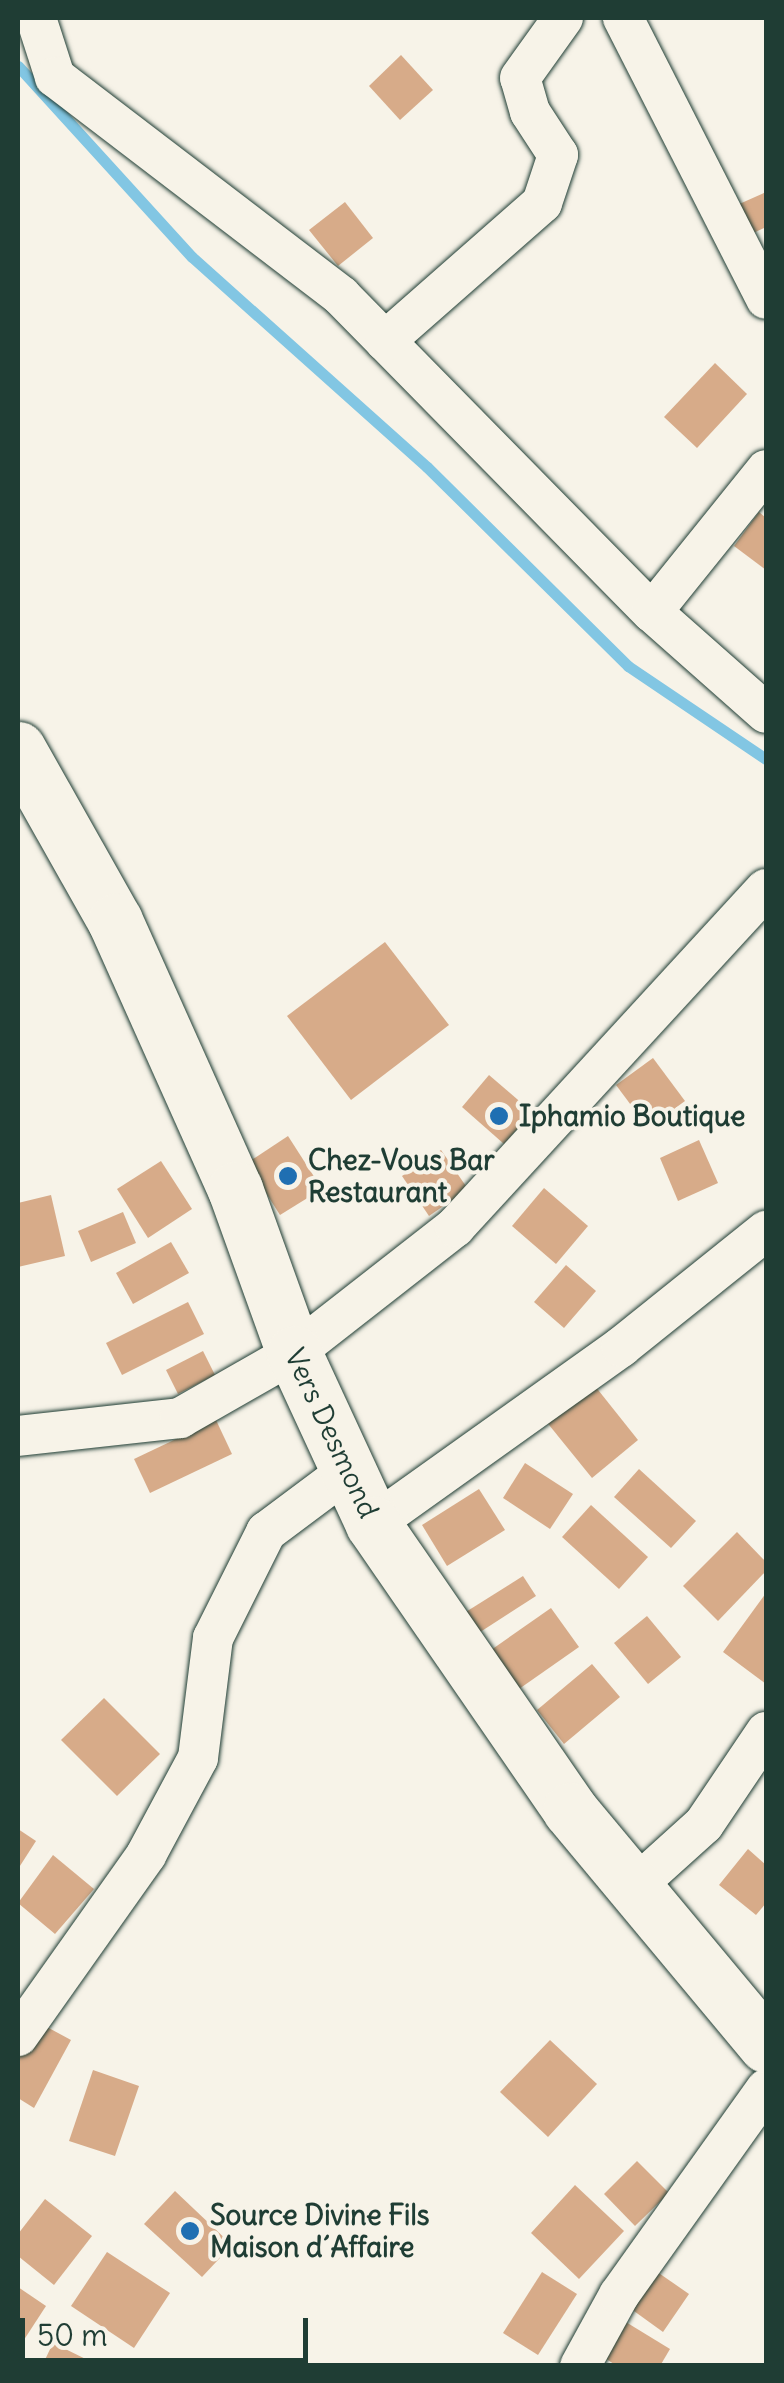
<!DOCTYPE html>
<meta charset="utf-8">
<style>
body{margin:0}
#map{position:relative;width:784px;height:2383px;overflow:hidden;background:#f7f3e8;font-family:Delius,sans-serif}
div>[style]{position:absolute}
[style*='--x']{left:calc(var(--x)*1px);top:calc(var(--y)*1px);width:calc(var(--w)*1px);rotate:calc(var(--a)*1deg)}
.stream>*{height:11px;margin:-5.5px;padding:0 5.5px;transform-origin:5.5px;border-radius:5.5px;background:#82c6e3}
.building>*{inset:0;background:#d7ab89}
.roads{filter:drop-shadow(0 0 2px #1f3d34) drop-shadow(0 0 2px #1f3d34)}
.minor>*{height:40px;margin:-20px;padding:0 20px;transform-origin:20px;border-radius:20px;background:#f7f3e8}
.secondary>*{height:55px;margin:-27.5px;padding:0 27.5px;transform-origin:27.5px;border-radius:27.5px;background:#f7f3e8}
.dots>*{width:28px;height:28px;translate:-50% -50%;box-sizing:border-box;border:5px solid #f7f3e8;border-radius:50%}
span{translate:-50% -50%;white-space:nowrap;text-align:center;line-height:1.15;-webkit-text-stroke:8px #f7f3e8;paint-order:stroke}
.poi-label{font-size:28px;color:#1f3d34;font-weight:700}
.left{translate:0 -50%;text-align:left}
.street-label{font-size:28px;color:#1f3d34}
.frame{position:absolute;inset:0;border:20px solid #1f3d34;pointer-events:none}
.scale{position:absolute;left:20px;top:2318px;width:288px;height:45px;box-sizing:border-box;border:5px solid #1f3d34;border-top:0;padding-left:12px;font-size:30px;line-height:35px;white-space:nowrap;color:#1f3d34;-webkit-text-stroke:8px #f7f3e8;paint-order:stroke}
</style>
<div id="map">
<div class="stream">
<i style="--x:18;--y:66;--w:258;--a:47.7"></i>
<i style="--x:192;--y:257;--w:315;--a:41.8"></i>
<i style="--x:427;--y:467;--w:283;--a:44.7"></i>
<i style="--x:628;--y:666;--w:166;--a:34"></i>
</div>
<div class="building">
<i style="clip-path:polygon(401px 55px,433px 90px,400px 120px,369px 86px)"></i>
<i style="clip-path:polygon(766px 192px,766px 227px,749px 235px,737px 205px)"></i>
<i style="clip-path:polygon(345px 202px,373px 238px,338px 266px,309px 230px)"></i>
<i style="clip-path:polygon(715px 363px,747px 394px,697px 448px,664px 417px)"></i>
<i style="clip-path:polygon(759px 512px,766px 518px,766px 570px,734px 546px)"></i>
<i style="clip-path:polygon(385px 942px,449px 1025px,351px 1100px,287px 1016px)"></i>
<i style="clip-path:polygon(653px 1058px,685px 1101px,648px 1128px,616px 1085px)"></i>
<i style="clip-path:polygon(489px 1075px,532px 1112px,504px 1144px,462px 1107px)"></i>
<i style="clip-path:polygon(288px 1136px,322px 1189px,280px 1215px,247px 1163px)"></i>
<i style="clip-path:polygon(699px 1140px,718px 1183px,678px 1201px,660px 1158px)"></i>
<i style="clip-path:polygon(441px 1150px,468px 1189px,429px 1216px,402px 1176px)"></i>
<i style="clip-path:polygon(161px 1161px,192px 1209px,148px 1238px,117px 1189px)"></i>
<i style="clip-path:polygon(544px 1188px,588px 1226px,556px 1264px,512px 1226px)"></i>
<i style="clip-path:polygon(51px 1195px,65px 1256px,18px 1267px,18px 1203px)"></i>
<i style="clip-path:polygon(123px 1212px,136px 1243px,91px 1262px,78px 1231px)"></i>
<i style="clip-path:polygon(171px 1242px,189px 1273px,133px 1304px,116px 1273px)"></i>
<i style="clip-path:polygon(566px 1265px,596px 1291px,564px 1328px,534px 1302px)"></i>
<i style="clip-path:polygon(188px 1302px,204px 1334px,122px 1375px,106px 1343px)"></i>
<i style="clip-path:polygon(203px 1351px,215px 1375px,178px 1394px,166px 1370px)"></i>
<i style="clip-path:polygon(591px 1381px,638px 1440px,592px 1478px,545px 1420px)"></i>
<i style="clip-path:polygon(216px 1420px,232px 1454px,150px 1493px,134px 1459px)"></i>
<i style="clip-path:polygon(525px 1463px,573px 1494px,550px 1529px,503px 1498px)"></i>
<i style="clip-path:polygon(639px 1469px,696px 1521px,671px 1548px,614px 1497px)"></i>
<i style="clip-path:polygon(479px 1489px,505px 1530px,447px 1566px,422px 1525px)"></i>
<i style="clip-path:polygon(591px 1505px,648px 1557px,619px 1589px,562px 1537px)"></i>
<i style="clip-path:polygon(737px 1532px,766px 1562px,766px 1571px,718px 1621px,683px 1586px)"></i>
<i style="clip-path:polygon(523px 1576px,536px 1596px,474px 1636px,461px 1615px)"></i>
<i style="clip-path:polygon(766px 1593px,766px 1684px,723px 1652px)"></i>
<i style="clip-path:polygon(551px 1608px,579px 1647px,519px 1689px,491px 1650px)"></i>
<i style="clip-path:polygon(647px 1616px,681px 1657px,648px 1684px,614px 1643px)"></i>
<i style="clip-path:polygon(592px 1664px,620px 1697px,564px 1744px,537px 1710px)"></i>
<i style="clip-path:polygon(104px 1698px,160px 1754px,117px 1796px,61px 1740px)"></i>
<i style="clip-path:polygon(18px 1829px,36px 1841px,18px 1869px)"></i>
<i style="clip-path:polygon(748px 1849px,766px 1865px,766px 1903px,756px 1915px,719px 1885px)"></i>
<i style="clip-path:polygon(53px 1855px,94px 1889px,55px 1934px,18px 1903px)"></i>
<i style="clip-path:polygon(34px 2020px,71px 2040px,34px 2108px,18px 2098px,18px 2050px)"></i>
<i style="clip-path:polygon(550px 2040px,597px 2084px,548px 2137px,500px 2092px)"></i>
<i style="clip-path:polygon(93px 2070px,139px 2086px,115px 2156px,69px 2141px)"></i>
<i style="clip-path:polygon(637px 2161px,669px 2193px,635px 2226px,604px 2194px)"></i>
<i style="clip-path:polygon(575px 2185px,624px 2231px,579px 2279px,531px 2233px)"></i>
<i style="clip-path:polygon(175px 2191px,232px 2245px,202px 2277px,144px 2224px)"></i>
<i style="clip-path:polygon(45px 2199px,92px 2236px,54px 2285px,18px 2256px,18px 2234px)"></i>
<i style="clip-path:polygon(107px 2252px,170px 2293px,134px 2348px,71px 2306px)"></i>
<i style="clip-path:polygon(653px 2269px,689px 2294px,663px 2332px,627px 2306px)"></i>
<i style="clip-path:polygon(542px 2272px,577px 2294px,538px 2355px,503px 2333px)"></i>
<i style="clip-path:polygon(18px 2287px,46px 2306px,18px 2349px)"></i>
<i style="clip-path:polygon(616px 2316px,670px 2349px,660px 2366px,617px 2366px,594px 2351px)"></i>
<i style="clip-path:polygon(53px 2343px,100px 2366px,42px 2366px)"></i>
</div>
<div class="roads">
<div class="minor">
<i style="--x:36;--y:18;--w:62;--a:72.1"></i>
<i style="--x:55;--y:77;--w:360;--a:37.4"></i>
<i style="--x:341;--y:296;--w:443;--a:45.5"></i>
<i style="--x:652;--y:612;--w:152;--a:41.5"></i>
<i style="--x:623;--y:18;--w:315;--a:63"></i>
<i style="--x:385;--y:341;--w:209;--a:-41.3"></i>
<i style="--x:542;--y:203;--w:51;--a:-71.6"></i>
<i style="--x:558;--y:155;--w:51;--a:-123.1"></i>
<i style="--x:530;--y:112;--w:35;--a:-106"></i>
<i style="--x:520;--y:78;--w:74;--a:-54.4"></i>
<i style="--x:652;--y:612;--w:182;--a:-51.2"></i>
<i style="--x:18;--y:1436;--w:163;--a:-6.3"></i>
<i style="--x:180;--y:1418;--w:131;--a:-29.7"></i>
<i style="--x:294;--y:1353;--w:204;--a:-38"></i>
<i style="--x:455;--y:1227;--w:459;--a:-47.4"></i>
<i style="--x:373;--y:1524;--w:305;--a:-35.5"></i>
<i style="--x:621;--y:1347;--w:186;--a:-38.7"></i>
<i style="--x:631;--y:1890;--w:98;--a:-42.1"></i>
<i style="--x:704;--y:1824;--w:111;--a:-56"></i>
<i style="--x:18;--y:2036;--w:222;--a:-54.7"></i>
<i style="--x:146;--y:1855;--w:110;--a:-61.8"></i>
<i style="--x:198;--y:1758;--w:121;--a:-82.9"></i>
<i style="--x:213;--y:1638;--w:119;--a:-63.4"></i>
<i style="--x:266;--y:1532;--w:99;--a:-36.8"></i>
<i style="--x:580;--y:2366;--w:81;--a:-61.2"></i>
<i style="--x:619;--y:2295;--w:253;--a:-54.5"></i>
</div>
<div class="secondary">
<i style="--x:18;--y:749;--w:197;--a:60.6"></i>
<i style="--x:115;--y:921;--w:294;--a:65.9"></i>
<i style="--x:235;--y:1189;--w:174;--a:70.2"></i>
<i style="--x:294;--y:1353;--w:188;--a:65.2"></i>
<i style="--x:373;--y:1524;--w:347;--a:55.4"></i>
<i style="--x:570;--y:1810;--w:306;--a:50.2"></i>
</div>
</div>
<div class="dots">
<i style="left:499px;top:1116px;background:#1f6fb2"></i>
<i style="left:288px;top:1176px;background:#1f6fb2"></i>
<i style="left:190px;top:2231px;background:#1f6fb2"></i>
</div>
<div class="poi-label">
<span class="left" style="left:519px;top:1116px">Iphamio Boutique</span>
<span class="left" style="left:308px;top:1176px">Chez-Vous Bar<br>Restaurant</span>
<span class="left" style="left:210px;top:2231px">Source Divine Fils<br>Maison d´Affaire</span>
</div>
<div class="street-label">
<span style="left:332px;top:1433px;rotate:65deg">Vers Desmond</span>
</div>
<div class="frame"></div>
<div class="scale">50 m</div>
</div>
